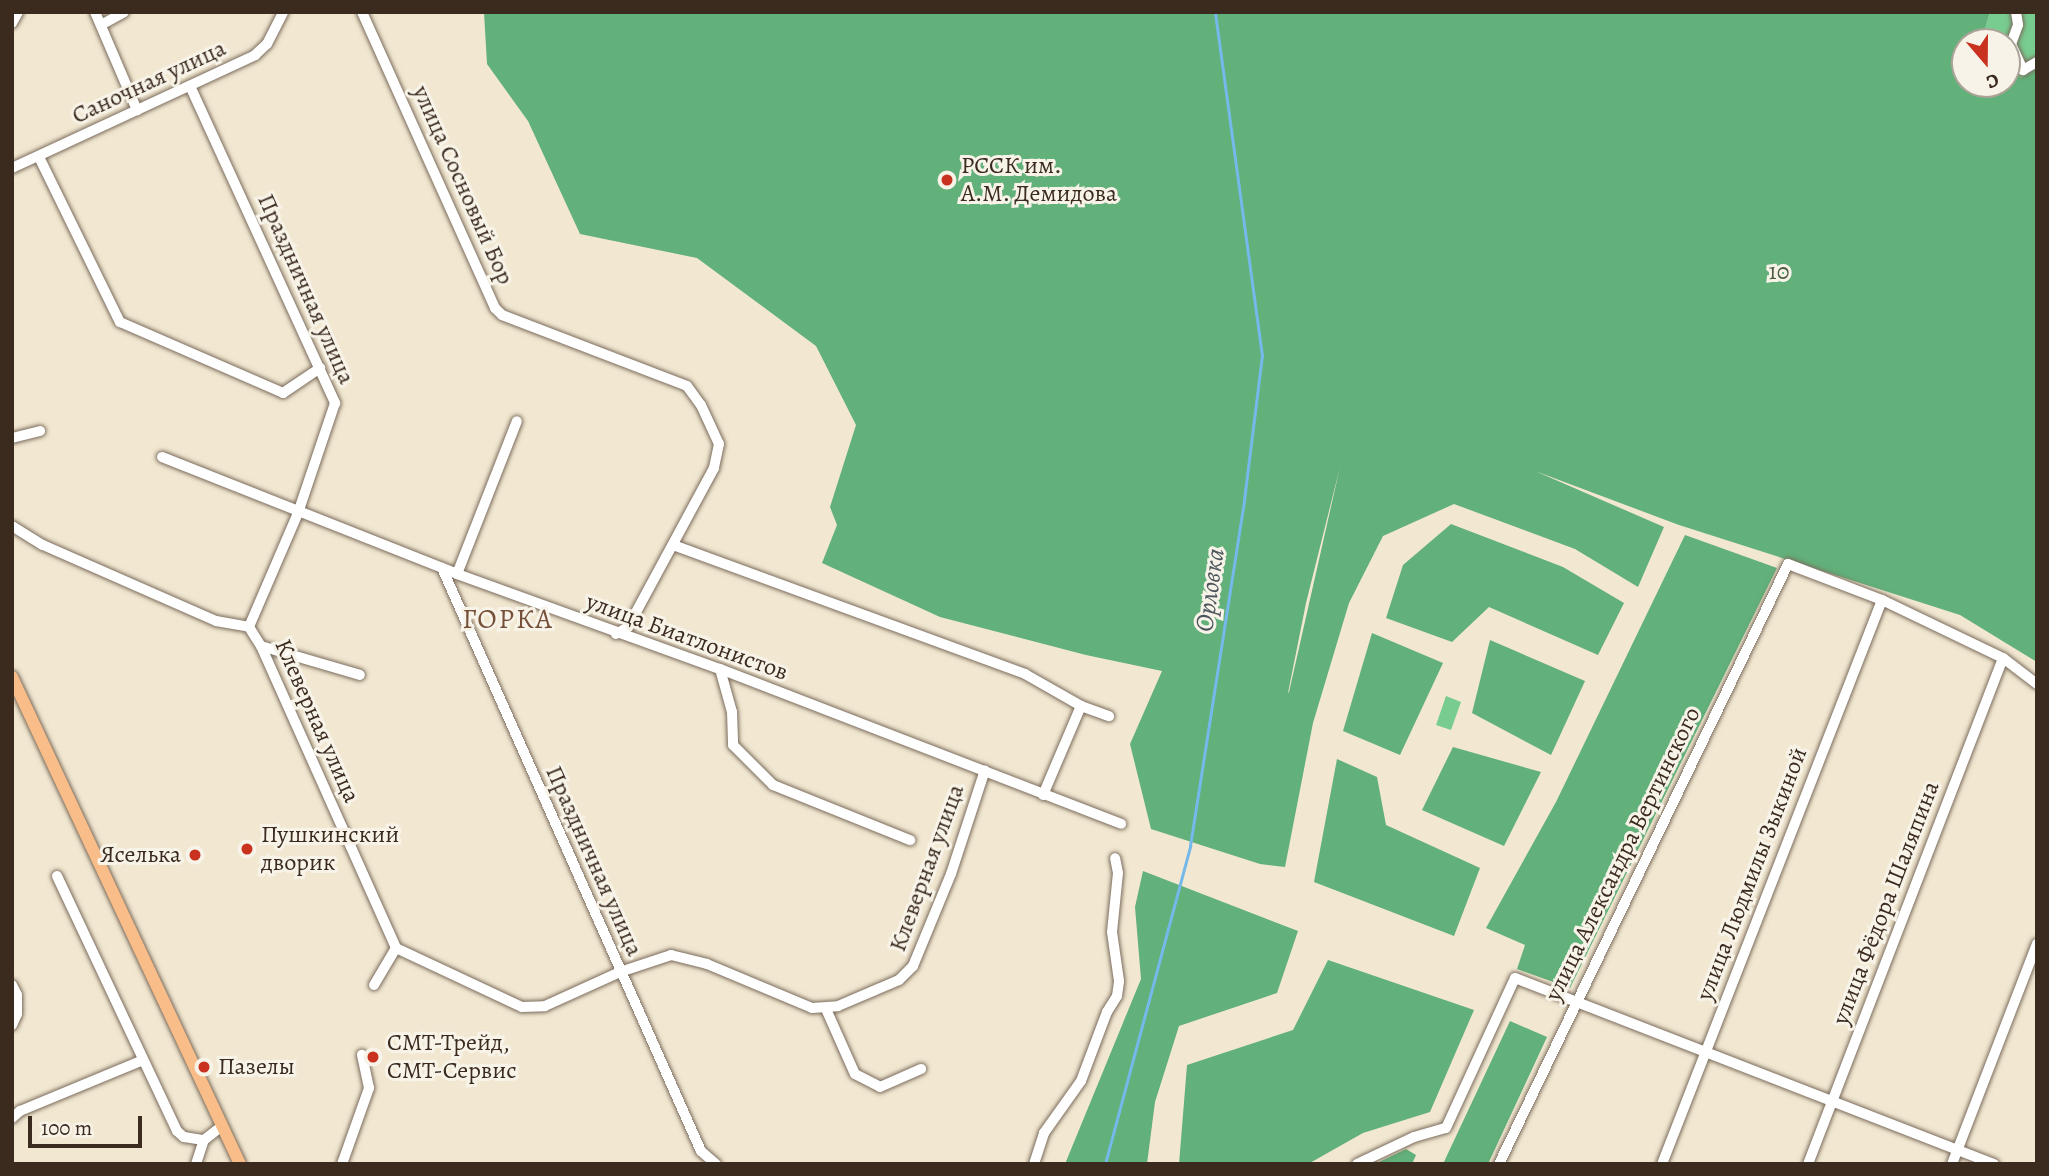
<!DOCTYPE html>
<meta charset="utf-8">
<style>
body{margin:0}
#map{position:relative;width:2049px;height:1176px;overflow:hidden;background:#f2e8d1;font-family:Alegreya,serif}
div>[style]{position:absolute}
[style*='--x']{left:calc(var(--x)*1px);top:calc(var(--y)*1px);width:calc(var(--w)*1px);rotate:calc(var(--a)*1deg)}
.green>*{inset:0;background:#78cc8f}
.forest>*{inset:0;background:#62b07a}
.stream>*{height:2.5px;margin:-1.25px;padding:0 1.25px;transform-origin:1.25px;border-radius:1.25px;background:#75b9eb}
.roads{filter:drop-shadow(0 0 2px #7b6c5d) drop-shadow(0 0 2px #7b6c5d)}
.minor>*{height:10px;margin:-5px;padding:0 5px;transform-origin:5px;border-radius:5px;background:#fff}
.major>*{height:12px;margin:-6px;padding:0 6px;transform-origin:6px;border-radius:6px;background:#f8bd89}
.dots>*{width:19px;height:19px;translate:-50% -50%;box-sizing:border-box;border:4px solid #f7f3e8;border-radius:50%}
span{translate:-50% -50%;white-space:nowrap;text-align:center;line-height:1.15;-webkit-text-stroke:6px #f7f3e8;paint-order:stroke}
.street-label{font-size:24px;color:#3b2a1e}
.poi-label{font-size:24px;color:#3b2a1e}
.left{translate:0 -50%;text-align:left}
.right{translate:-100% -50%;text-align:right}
.park-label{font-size:24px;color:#4d5b40}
.water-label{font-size:26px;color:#4c555c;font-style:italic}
.quarter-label{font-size:28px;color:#765039;letter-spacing:2px}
.frame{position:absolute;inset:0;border:14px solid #3b2a1e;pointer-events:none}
.north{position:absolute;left:1951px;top:28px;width:70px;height:70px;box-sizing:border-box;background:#f7f3e8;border:2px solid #aca397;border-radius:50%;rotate:160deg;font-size:19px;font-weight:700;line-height:28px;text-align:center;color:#3b2a1e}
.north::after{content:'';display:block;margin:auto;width:24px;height:32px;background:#c8321e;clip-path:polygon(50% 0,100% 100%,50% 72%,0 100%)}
.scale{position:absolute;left:28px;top:1116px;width:114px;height:32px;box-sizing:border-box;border:4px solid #3b2a1e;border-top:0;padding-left:9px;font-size:21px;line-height:24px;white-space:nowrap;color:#3b2a1e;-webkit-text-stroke:5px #f7f3e8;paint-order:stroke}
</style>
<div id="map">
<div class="green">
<i style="clip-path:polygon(1990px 12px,2037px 12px,2037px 68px,2021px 79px,2007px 42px,1999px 42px,1984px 32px)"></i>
<i style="clip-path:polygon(1446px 696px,1461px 702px,1451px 730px,1436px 725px)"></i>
</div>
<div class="forest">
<i style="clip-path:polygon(evenodd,484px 12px,1990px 12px,1984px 32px,2003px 42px,1965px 42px,1965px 84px,2007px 84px,2007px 59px,2021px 78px,2037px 68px,2037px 662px,1960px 615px,1679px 525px,1535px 471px,1664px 527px,1638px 587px,1575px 549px,1454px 504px,1383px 536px,1349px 603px,1313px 723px,1285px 867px,1260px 864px,1151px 829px,1130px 744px,1162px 671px,1086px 655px,940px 617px,822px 563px,837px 525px,830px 507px,856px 425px,816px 346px,697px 258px,580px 234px,528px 121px,487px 64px,484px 12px,1340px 467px,1289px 692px,1288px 693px,1306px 603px,1340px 467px)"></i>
<i style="clip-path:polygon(1451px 524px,1563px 567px,1624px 603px,1598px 655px,1489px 607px,1452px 642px,1386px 618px,1403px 565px)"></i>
<i style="clip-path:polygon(1685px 535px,1777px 568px,1570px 988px,1517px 969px,1525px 945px,1486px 928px,1556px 802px)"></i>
<i style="clip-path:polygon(1372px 633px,1443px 663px,1400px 755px,1343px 731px)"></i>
<i style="clip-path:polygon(1490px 640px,1585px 681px,1551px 755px,1472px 713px)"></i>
<i style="clip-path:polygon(1453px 747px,1541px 772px,1504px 846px,1422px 810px)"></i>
<i style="clip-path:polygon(1337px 759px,1377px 777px,1386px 825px,1480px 868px,1454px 936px,1314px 882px)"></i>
<i style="clip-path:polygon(1143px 871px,1298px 931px,1277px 993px,1179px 1026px,1155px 1102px,1147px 1164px,1065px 1164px,1141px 979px,1135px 907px)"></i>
<i style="clip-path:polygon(1328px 960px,1474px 1010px,1430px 1112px,1363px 1133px,1308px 1164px,1179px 1164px,1187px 1065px,1293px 1030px)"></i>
<i style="clip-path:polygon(1510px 1021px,1547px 1037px,1488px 1164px,1443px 1164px)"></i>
<i style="clip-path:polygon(1406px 1149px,1416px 1155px,1412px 1164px,1375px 1164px)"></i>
</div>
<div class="stream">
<i style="--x:1105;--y:1164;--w:329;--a:-75"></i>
<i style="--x:1190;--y:846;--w:350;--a:-81.1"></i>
<i style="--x:1244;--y:500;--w:145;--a:-82.9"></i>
<i style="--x:1262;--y:356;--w:347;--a:-97.8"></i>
</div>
<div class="roads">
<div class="minor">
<i style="--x:95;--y:12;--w:107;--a:66.8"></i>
<i style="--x:362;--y:12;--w:325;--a:65.8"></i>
<i style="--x:495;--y:308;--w:10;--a:45"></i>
<i style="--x:502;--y:315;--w:198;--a:21"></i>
<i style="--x:687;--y:386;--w:24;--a:54"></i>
<i style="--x:701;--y:405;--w:43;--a:65.2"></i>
<i style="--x:719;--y:444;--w:25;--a:102"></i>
<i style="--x:714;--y:468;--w:181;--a:118.4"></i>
<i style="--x:628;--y:627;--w:14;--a:150"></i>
<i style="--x:2016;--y:12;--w:13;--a:81"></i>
<i style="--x:2018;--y:25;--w:20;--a:110"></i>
<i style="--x:2011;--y:44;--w:29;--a:65"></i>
<i style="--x:2023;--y:70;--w:16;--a:-30"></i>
<i style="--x:12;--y:23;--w:13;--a:-61"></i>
<i style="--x:101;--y:25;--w:26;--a:-29"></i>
<i style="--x:190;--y:86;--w:349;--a:65.4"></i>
<i style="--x:335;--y:403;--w:116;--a:108.6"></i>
<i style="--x:298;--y:513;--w:124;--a:113.3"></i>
<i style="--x:39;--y:157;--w:184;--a:63.9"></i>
<i style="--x:120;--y:322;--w:178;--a:23.5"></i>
<i style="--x:283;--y:393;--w:45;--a:-34"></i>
<i style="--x:12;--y:168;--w:268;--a:-24.9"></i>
<i style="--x:255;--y:55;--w:16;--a:-43"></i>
<i style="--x:267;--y:44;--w:36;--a:-63"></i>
<i style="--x:12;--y:438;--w:29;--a:-14"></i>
<i style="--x:162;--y:457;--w:317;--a:21.6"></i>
<i style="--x:457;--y:574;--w:280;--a:19.9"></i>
<i style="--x:720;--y:669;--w:430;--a:21.1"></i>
<i style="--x:12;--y:526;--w:36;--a:32"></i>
<i style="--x:43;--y:545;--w:189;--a:23.7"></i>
<i style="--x:216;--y:621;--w:34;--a:10"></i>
<i style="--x:673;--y:545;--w:375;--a:20.1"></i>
<i style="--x:1025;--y:674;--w:64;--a:29.7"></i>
<i style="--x:1081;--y:706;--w:30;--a:20"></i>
<i style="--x:442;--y:568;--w:638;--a:66.05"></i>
<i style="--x:701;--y:1151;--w:20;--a:41"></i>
<i style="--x:457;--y:574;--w:164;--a:-68.6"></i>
<i style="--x:249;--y:627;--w:22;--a:58"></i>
<i style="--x:261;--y:646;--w:331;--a:65.9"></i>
<i style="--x:396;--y:948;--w:139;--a:25.1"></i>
<i style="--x:522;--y:1007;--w:23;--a:-2"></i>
<i style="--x:545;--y:1006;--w:82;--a:-24.4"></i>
<i style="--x:620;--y:972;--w:54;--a:-18.4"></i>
<i style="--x:671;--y:955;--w:37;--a:14"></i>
<i style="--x:707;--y:964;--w:114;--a:22.7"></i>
<i style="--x:812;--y:1008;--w:26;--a:-4"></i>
<i style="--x:838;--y:1006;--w:66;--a:-23.1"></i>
<i style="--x:899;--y:980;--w:20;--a:-45"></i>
<i style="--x:913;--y:966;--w:100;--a:-67.6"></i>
<i style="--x:951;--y:874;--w:109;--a:-71.9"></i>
<i style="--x:261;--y:646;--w:103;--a:16.3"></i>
<i style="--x:720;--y:669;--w:45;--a:74.4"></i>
<i style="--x:732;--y:712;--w:33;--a:88"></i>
<i style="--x:733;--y:745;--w:57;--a:45"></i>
<i style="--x:773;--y:785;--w:148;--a:21.9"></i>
<i style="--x:1043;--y:795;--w:97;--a:-66.9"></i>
<i style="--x:57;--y:876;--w:282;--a:64.8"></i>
<i style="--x:177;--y:1131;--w:9;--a:41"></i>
<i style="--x:184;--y:1137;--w:20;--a:9"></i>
<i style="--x:12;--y:985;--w:11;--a:63"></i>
<i style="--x:17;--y:995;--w:19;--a:90"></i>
<i style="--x:17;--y:1014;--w:12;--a:114"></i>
<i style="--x:374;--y:985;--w:43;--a:-59.3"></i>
<i style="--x:826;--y:1009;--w:71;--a:66"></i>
<i style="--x:855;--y:1074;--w:28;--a:27"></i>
<i style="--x:880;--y:1087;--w:45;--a:-23.7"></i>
<i style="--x:12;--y:1118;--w:11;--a:-41"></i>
<i style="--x:20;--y:1111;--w:133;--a:-22.5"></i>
<i style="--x:196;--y:1164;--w:25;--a:-72"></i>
<i style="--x:204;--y:1140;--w:23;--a:-38"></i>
<i style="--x:342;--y:1164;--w:81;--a:-70.4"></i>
<i style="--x:369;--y:1088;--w:34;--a:-102"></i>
<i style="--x:1034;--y:1164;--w:33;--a:-72"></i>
<i style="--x:1044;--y:1133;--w:64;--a:-54.6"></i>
<i style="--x:1081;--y:1081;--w:74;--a:-69.4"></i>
<i style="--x:1107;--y:1012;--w:19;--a:-58"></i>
<i style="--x:1117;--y:996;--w:15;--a:-82"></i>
<i style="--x:1119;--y:981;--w:49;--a:-98.1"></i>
<i style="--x:1112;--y:932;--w:59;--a:-84.2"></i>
<i style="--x:1118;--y:873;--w:15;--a:-101"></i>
<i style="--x:1357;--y:1164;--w:63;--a:-25.3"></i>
<i style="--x:1414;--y:1137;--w:33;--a:-16"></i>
<i style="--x:1446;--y:1128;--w:165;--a:-65.3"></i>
<i style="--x:1515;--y:978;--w:514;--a:21.22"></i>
<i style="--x:1499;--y:1164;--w:666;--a:-64.28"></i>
<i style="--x:1788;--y:564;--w:101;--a:21"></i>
<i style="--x:1882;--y:600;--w:134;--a:25.6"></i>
<i style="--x:2003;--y:658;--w:43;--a:37.4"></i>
<i style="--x:1662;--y:1164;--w:605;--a:-68.69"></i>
<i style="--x:1808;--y:1164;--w:542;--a:-68.92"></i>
<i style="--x:1952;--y:1164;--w:236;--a:-68.9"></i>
</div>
<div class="major">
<i style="--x:12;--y:677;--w:538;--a:64.91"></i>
</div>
</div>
<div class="dots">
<i style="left:947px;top:180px;background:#c8321e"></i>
<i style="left:247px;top:849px;background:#c8321e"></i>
<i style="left:195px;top:855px;background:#c8321e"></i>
<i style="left:373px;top:1057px;background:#c8321e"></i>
<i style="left:204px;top:1067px;background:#c8321e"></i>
</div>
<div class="street-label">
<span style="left:149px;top:82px;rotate:-25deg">Саночная улица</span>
<span style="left:463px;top:185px;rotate:66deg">улица Сосновый Бор</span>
<span style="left:306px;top:289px;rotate:66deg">Праздничная улица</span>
<span style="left:687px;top:637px;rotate:20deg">улица Биатлонистов</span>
<span style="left:317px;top:721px;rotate:66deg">Клеверная улица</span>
<span style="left:1623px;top:854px;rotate:-64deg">улица Александра Вертинского</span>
<span style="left:594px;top:861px;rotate:66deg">Праздничная улица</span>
<span style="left:927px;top:868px;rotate:-70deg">Клеверная улица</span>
<span style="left:1752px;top:874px;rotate:-69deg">улица Людмилы Зыкиной</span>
<span style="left:1886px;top:903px;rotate:-69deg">улица Фёдора Шаляпина</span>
</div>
<div class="poi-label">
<span class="left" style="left:961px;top:180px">РССК им.<br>А.М. Демидова</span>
<span class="left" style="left:261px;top:849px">Пушкинский<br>дворик</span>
<span class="right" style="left:181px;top:855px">Яселька</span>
<span class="left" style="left:387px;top:1057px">СМТ-Трейд,<br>СМТ-Сервис</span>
<span class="left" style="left:218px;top:1067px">Пазелы</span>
</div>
<div class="park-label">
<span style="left:1779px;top:272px">10</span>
</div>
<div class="water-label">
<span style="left:1210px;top:590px;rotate:-82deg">Орловка</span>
</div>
<div class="quarter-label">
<span style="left:508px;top:619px">ГОРКА</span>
</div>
<div class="frame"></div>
<div class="north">С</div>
<div class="scale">100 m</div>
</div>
